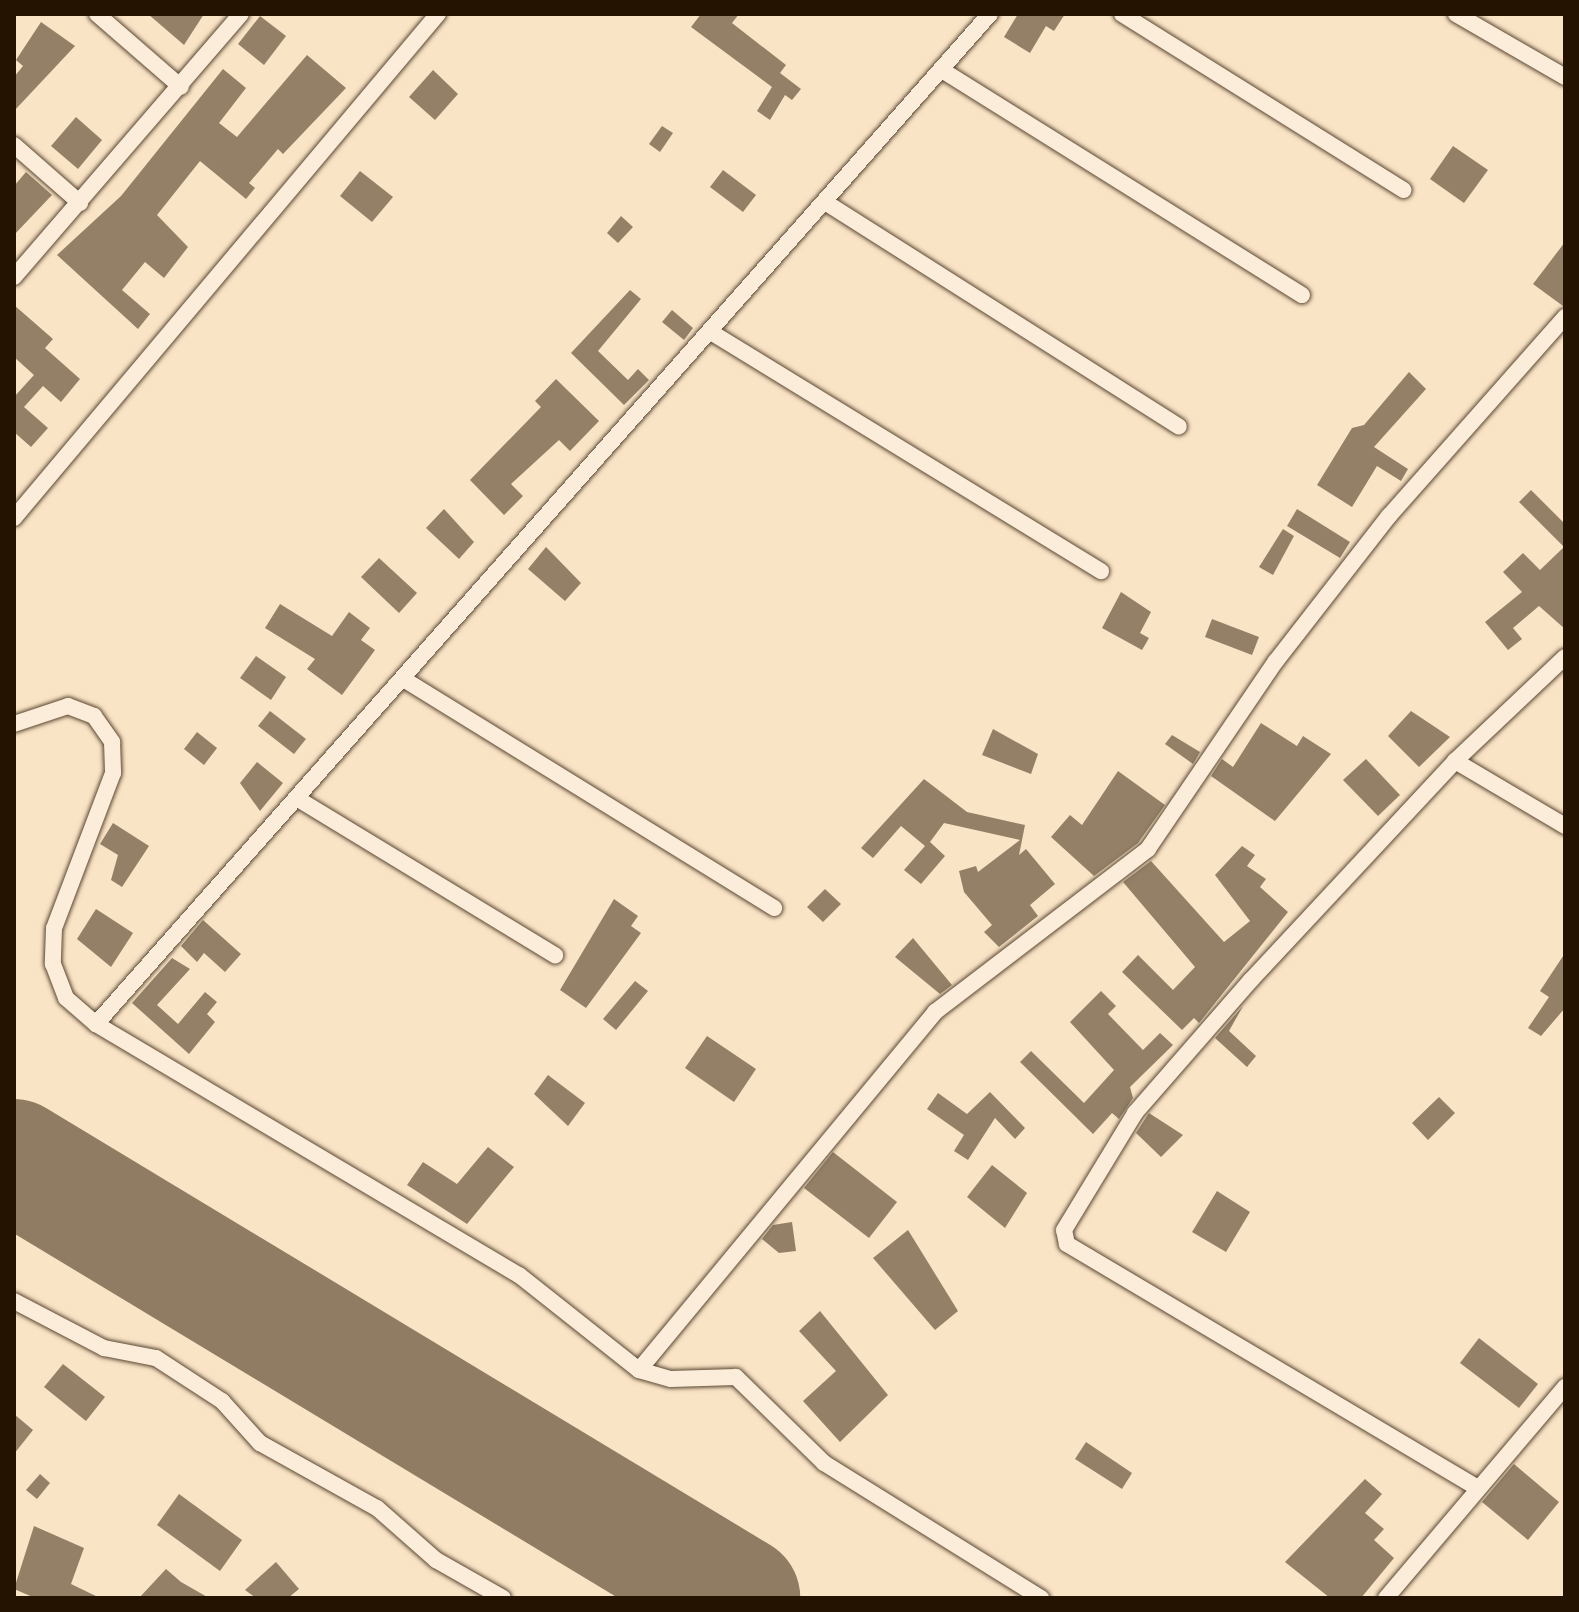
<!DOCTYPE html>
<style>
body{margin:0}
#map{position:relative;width:1579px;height:1612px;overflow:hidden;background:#fae4c6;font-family:Vollkorn,serif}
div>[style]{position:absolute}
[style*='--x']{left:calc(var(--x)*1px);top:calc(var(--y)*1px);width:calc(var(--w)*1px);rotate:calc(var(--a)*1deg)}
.runway>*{height:124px;margin:-62px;padding:0 62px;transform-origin:62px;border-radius:62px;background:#8f7c63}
.building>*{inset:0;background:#938067}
.roads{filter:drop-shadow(0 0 2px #5a4732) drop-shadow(0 0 2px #5a4732)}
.minor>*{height:16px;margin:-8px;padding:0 8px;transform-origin:8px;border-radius:8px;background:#fcedda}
span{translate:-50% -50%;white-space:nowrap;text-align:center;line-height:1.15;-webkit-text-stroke:6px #fcedda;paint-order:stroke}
.frame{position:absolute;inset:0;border:16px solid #241300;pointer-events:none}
</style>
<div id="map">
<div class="runway">
<i style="--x:14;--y:1161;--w:846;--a:31.11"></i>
</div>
<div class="building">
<i style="clip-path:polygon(148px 14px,204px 14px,184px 45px)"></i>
<i style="clip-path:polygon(701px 14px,739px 14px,732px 23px,786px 65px,780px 73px,801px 89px,792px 100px,785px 95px,770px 120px,757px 111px,772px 87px,691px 27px)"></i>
<i style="clip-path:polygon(1018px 14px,1065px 14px,1054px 31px,1046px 26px,1030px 53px,1004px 37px)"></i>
<i style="clip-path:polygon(260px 16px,286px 36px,264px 65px,238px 44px)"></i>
<i style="clip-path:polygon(41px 22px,75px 46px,14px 111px,14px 77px,23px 66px,16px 60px)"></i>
<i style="clip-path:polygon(307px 55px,346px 88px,283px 154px,278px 149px,249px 183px,255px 188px,246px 199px,200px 161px,157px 215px,188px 247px,164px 278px,145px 262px,122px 290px,150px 314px,138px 329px,57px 255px,121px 196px,223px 69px,246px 88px,219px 123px,237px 137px)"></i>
<i style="clip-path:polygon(433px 70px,458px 94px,435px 120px,409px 97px)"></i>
<i style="clip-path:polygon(76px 117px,102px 140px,78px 169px,51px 146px)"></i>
<i style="clip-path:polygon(662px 126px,673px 133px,660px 152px,649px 144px)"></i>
<i style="clip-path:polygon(1453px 146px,1488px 170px,1464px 203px,1430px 179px)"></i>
<i style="clip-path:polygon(723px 170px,756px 195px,743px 212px,710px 187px)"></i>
<i style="clip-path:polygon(360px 171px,393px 197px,372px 222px,340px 196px)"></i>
<i style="clip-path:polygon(26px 172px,52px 195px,14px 235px,14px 186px)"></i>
<i style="clip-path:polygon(621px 216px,633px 227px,618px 243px,607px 233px)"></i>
<i style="clip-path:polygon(1565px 242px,1565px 306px,1563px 306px,1533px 284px)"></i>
<i style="clip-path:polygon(630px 290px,641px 299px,598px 351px,628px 380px,638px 369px,649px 380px,624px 405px,571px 353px)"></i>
<i style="clip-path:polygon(14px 305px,53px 339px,45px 348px,80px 379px,61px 402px,43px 386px,24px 407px,48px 428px,31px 447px,14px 432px,14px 397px,34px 375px,14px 357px)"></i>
<i style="clip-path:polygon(672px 310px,693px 328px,684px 340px,662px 322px)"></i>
<i style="clip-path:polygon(1409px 372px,1426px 389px,1374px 447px,1408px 469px,1401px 481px,1377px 466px,1352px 507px,1317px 485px,1352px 428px,1364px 425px)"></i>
<i style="clip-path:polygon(556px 379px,599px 421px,570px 451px,559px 440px,511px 484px,523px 496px,504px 515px,470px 480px,541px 407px,535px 401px)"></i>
<i style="clip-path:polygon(1531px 490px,1565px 524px,1565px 629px,1539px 606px,1513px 628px,1522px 639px,1508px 650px,1485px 622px,1522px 592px,1503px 572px,1523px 553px,1540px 570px,1564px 547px,1519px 502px)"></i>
<i style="clip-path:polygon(444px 509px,474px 542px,459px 559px,426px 528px)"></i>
<i style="clip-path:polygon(1297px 509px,1350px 542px,1340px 558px,1287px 526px)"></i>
<i style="clip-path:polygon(1283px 529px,1294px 536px,1273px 575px,1259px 567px)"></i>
<i style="clip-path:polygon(546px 547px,581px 583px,565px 601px,528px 569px)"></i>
<i style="clip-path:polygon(379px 558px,417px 593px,399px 613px,361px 577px)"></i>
<i style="clip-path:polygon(1121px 592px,1151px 612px,1140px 633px,1149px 638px,1142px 650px,1102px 628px)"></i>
<i style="clip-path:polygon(280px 604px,332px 636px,349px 612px,370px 628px,361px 640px,375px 650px,342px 695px,307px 669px,315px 659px,265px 628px)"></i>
<i style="clip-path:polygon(1212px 619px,1259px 637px,1252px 655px,1205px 637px)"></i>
<i style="clip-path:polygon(256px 656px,286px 677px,271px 700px,240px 678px)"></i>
<i style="clip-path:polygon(270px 711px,306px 739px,294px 754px,258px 726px)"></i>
<i style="clip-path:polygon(1411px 711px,1450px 737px,1419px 767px,1388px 736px)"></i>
<i style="clip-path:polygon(1261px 723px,1297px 746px,1303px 736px,1331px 754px,1275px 821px,1211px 776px,1222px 759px,1233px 767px)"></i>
<i style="clip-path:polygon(993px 729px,1038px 754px,1031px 774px,982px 755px)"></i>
<i style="clip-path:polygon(197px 732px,217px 748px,204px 765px,184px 749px)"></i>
<i style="clip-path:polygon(1172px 735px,1200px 752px,1193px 764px,1165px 744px)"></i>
<i style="clip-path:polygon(1366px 759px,1400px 795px,1378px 816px,1343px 780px)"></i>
<i style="clip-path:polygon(257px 762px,283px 783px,260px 811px,240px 783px)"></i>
<i style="clip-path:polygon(1118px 771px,1165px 805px,1138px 843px,1094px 876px,1051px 837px,1070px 815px,1082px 825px)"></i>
<i style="clip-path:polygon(924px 779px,967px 812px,1025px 825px,1019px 855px,1026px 849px,1055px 884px,1030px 905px,1038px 916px,999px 947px,984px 932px,992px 925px,964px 892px,959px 871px,976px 866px,978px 872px,1020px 840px,944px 823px,930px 842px,945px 856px,921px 884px,904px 870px,925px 846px,901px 826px,873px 858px,861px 848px)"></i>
<i style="clip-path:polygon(113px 823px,149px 846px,122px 887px,111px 880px,118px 855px,100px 844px)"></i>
<i style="clip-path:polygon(1242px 846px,1255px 855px,1247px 866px,1266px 879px,1260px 887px,1288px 912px,1199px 1023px,1194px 1018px,1182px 1030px,1122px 972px,1138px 955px,1173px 990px,1195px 967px,1123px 882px,1151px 861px,1224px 942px,1250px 921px,1215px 875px)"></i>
<i style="clip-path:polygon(825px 889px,841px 904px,823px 922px,807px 907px)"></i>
<i style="clip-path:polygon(614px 899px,638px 916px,631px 926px,641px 933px,586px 1008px,560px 990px)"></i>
<i style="clip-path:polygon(96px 909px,133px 933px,111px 967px,77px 939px)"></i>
<i style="clip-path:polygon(203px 920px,241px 954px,225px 972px,204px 953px,197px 962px,181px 946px)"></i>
<i style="clip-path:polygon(913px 938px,952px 985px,940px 994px,895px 957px)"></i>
<i style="clip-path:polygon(1565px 953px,1565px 1008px,1541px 1036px,1528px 1028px,1549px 997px,1540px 991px)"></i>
<i style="clip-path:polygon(172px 958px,190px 969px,157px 1005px,178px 1024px,205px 992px,217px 1002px,207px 1014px,215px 1022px,189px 1054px,132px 1003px)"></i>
<i style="clip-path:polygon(635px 981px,648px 991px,616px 1030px,603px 1019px)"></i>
<i style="clip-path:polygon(1101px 991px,1116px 1006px,1108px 1014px,1143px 1050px,1160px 1033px,1173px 1045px,1130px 1087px,1133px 1098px,1119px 1119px,1112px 1113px,1093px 1134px,1020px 1062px,1031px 1051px,1084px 1103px,1114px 1070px,1070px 1022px)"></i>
<i style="clip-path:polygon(1243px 1006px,1229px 1031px,1256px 1056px,1247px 1067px,1215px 1038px)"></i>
<i style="clip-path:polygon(707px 1036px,756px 1069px,734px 1102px,685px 1068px)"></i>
<i style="clip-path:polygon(548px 1075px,585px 1103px,568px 1126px,534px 1094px)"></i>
<i style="clip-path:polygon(990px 1092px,1025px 1128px,1015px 1139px,995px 1118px,968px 1160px,954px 1151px,964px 1135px,927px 1109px,938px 1093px,967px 1114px)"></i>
<i style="clip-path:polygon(1439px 1097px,1455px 1113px,1428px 1140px,1412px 1123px)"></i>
<i style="clip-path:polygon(1149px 1113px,1183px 1135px,1161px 1157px,1136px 1133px)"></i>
<i style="clip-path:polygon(488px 1147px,514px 1167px,467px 1224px,407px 1185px,423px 1162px,457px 1184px)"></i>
<i style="clip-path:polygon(833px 1152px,897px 1202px,869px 1238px,804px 1188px)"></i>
<i style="clip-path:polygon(992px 1165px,1027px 1193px,1005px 1228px,967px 1197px)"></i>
<i style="clip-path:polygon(1217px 1191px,1250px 1212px,1226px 1252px,1192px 1232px)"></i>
<i style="clip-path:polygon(792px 1222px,796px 1251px,779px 1253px,762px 1239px,773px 1225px)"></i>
<i style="clip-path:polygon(908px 1230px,958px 1311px,935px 1330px,873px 1258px)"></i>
<i style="clip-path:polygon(820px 1311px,888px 1395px,840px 1442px,803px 1401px,836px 1371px,799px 1331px)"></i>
<i style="clip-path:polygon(1479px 1338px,1538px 1384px,1519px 1408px,1460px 1363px)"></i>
<i style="clip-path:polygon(63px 1364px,105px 1397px,86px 1421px,44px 1387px)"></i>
<i style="clip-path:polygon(14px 1414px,33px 1430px,14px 1454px)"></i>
<i style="clip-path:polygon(1086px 1442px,1132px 1473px,1122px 1489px,1075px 1459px)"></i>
<i style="clip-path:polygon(1514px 1464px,1559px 1502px,1528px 1540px,1482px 1502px)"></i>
<i style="clip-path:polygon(40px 1474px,50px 1483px,37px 1499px,26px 1490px)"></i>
<i style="clip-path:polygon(1365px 1479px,1382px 1494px,1365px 1513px,1384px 1529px,1374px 1540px,1394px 1558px,1361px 1598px,1330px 1598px,1285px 1562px)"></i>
<i style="clip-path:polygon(179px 1494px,242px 1540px,220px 1571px,157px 1525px)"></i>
<i style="clip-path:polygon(34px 1526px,84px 1548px,71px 1584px,100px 1598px,35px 1598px,14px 1589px)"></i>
<i style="clip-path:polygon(276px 1562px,299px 1589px,288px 1598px,256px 1598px,245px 1590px)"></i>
<i style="clip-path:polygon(166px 1569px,181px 1582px,209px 1598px,139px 1598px)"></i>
</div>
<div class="roads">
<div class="minor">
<i style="--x:97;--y:14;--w:111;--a:41"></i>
<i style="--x:1122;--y:14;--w:332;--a:32"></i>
<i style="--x:1456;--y:14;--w:126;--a:30"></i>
<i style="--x:945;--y:72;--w:421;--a:32"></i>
<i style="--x:14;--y:145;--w:88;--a:41.3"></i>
<i style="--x:825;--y:202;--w:419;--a:32.4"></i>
<i style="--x:14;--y:277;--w:347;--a:-49.2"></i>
<i style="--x:714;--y:334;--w:454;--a:31.5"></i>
<i style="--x:14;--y:518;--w:659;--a:-49.93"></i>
<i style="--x:405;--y:680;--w:434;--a:31.7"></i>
<i style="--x:14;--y:724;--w:57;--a:-18.4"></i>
<i style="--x:68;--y:706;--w:28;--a:21"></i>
<i style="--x:94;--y:716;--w:32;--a:55"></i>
<i style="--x:112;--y:742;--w:31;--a:88"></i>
<i style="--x:113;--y:773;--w:166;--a:110.8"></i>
<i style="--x:54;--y:928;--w:36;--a:92"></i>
<i style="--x:53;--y:964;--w:36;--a:69"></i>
<i style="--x:66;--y:998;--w:40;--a:41"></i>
<i style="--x:96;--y:1024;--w:492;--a:30.7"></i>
<i style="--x:519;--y:1275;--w:153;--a:38.4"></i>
<i style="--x:639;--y:1370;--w:33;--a:16"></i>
<i style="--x:671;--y:1379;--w:65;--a:-1.8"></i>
<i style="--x:736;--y:1377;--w:123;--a:44.3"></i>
<i style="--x:824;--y:1463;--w:256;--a:31.9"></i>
<i style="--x:1455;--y:761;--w:128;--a:30.6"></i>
<i style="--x:298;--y:799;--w:301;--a:31.3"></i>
<i style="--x:96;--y:1024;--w:1349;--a:-48.49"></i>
<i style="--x:14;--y:1301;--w:102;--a:27.6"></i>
<i style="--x:104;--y:1348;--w:53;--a:10.9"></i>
<i style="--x:156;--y:1358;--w:79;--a:33.1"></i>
<i style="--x:222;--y:1401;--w:57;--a:47.9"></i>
<i style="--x:260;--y:1443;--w:134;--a:29.1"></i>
<i style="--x:377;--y:1508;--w:79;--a:41.4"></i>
<i style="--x:436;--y:1560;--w:77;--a:29.6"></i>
<i style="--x:639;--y:1370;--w:465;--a:-50.4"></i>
<i style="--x:935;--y:1012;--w:268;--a:-37.4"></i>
<i style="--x:1148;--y:849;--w:227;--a:-55.8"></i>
<i style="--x:1276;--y:661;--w:184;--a:-52.1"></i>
<i style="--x:1389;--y:516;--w:266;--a:-48.5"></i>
<i style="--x:1476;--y:1487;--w:476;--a:-149.3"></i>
<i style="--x:1067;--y:1244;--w:14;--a:-102"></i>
<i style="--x:1064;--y:1230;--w:137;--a:-58.7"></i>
<i style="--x:1135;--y:1113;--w:176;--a:-48.9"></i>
<i style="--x:1251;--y:980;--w:299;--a:-47"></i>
<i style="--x:1455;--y:761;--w:151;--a:-43.4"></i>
<i style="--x:1386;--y:1598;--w:277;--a:-49.7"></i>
</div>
</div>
<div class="frame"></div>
</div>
